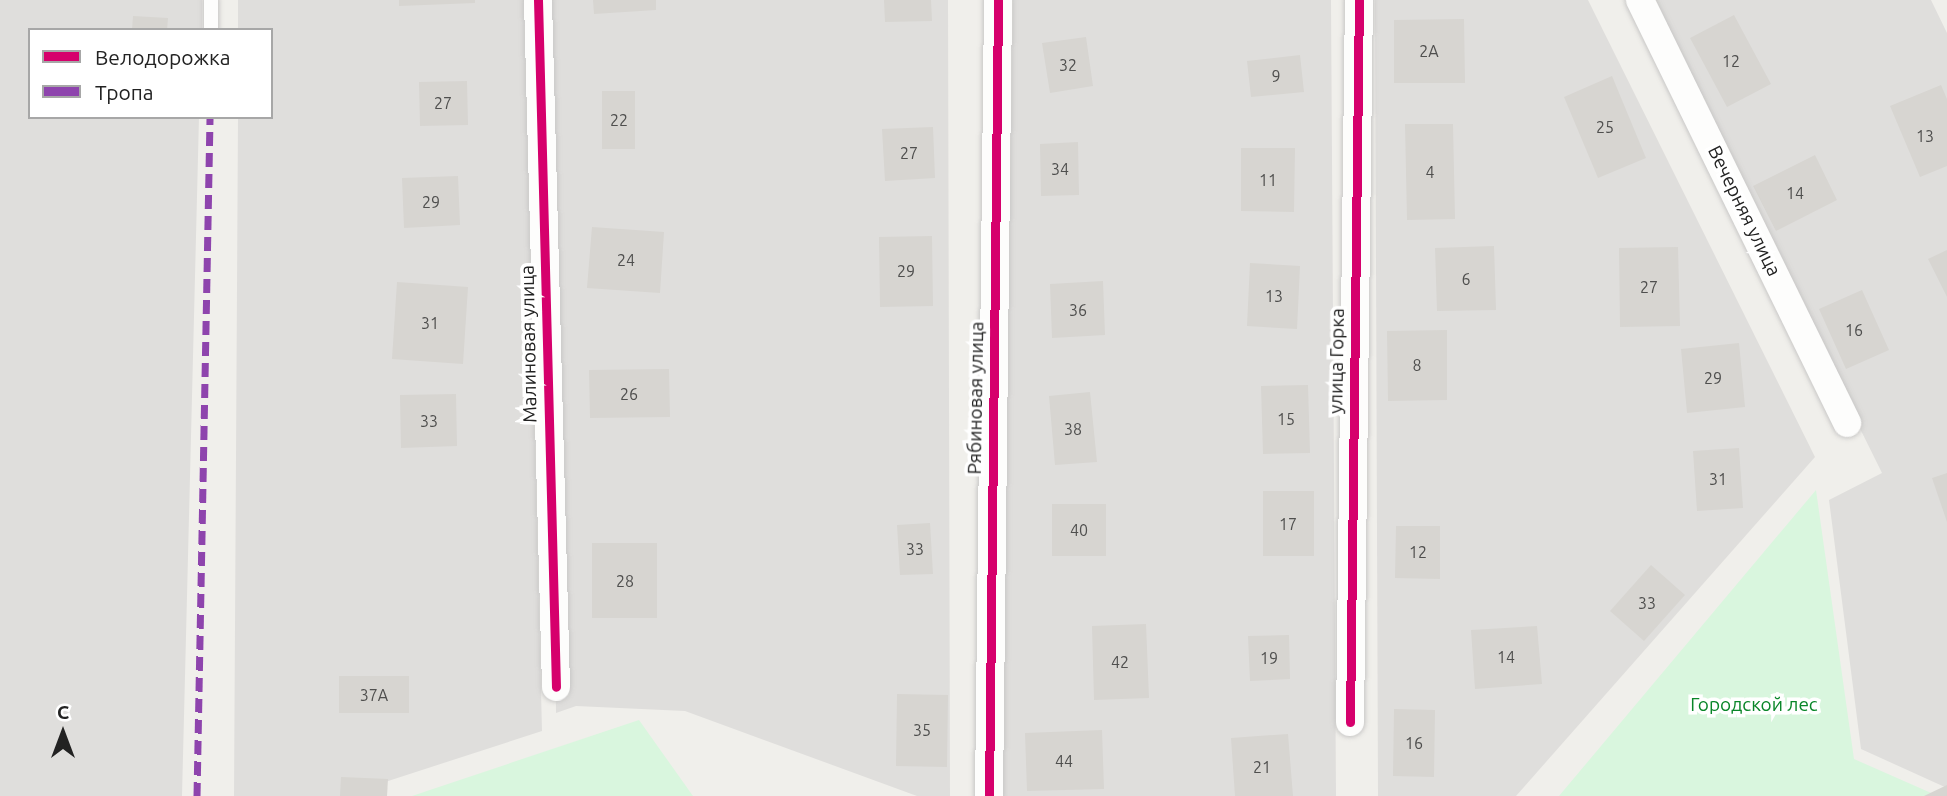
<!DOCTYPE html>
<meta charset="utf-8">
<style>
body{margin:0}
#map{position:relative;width:1947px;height:796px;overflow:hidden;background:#f0efeb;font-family:Ubuntu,sans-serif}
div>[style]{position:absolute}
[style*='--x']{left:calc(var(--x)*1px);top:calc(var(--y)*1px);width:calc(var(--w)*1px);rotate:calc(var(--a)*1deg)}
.residential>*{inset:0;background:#dfdedc}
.park>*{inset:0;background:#d9f6de}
.building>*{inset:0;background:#d7d5d1}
.roads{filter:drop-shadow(0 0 2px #c9c8c7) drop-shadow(0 0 2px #c9c8c7)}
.lane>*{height:14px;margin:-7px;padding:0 7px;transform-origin:7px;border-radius:7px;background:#fdfdfc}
.street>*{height:28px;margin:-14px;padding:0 14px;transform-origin:14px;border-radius:14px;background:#fdfdfc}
.quiet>*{height:7px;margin-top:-3.5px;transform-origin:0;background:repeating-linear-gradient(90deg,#8e44ad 0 14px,transparent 0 21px)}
.cycleway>*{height:9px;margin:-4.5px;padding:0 4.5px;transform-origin:4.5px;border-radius:4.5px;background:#d6006c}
span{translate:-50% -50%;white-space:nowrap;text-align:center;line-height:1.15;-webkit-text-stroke:7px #fff;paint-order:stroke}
.number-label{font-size:16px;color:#4f4f4e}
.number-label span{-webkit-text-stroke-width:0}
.street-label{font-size:19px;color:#222}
.park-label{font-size:19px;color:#0a8629}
.legend{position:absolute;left:28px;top:28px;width:245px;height:91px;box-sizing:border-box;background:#fff;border:2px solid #a7a7a7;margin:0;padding:9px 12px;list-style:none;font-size:21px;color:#222}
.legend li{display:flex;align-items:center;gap:14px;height:35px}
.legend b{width:35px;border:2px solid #a7a7a7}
.north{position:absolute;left:28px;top:698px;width:70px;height:70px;-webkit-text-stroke:5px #fff;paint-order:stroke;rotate:0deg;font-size:19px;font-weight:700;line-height:28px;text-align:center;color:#222}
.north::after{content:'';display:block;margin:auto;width:24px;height:32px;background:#222;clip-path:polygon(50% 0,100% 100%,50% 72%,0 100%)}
</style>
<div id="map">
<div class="residential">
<i style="clip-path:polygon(0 0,202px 0,202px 30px,30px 30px,30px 117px,199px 117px,182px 796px,0 796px)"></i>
<i style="clip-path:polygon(238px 0,524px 0,542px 731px,342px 796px,234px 796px,238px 117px,271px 117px,271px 30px,238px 30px)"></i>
<i style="clip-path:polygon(551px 0,948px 0,950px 796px,917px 796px,685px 711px,576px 706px,556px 713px)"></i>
<i style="clip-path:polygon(1013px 0,1331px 0,1336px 796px,1000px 796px)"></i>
<i style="clip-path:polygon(1375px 0,1588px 0,1815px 457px,1516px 796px,1378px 796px)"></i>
<i style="clip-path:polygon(1648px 0,1931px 0,1947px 33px,1947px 788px,1861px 749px,1829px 500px,1882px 473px)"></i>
</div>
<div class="park">
<i style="clip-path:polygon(1816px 490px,1854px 759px,1938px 796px,1559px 796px)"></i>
<i style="clip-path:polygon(639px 720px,693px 796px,412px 796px)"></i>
</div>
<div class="building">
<i style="clip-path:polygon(399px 0,475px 0,475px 3px,399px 6px)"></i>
<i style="clip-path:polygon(593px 0,656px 0,656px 10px,594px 14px)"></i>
<i style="clip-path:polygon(884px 0,931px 0,932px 21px,885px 22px)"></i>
<i style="clip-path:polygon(1734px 15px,1771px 84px,1727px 107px,1690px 38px)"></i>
<i style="clip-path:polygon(133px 16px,168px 18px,167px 30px,132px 30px)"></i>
<i style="clip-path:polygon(1464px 19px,1465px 83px,1394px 83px,1394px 20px)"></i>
<i style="clip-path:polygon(1086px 37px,1093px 86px,1050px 93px,1042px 43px)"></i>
<i style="clip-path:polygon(1300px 55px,1304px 92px,1251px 97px,1247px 61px)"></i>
<i style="clip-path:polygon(1612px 76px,1646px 158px,1598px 178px,1564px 97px)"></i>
<i style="clip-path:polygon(467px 81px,468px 125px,420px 126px,419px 82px)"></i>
<i style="clip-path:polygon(1941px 85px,1947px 99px,1947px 166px,1920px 177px,1890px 106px)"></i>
<i style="clip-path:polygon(602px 91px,635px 91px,635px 149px,602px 149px)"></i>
<i style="clip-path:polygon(1405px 124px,1453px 124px,1455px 219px,1407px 220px)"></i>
<i style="clip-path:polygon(933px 127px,935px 178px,885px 181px,882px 129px)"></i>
<i style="clip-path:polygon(1078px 142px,1079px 195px,1041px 196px,1040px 144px)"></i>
<i style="clip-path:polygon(1241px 148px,1295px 148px,1294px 212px,1241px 211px)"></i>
<i style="clip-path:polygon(1815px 155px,1837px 200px,1776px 231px,1753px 186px)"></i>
<i style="clip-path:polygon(458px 176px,460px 225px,404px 228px,402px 178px)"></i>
<i style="clip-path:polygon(592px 227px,664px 232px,660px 293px,587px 288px)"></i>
<i style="clip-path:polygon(932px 236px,933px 306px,880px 307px,879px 237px)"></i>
<i style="clip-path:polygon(1494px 246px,1496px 310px,1437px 311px,1435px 248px)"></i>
<i style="clip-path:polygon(1678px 247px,1680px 326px,1620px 327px,1619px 248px)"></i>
<i style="clip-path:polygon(1947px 250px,1947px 297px,1928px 259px)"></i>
<i style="clip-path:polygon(1250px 263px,1300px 266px,1297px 329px,1247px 326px)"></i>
<i style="clip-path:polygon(1103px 281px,1105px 335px,1052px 338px,1050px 284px)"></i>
<i style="clip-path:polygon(397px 282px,468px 287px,463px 364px,392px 359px)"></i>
<i style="clip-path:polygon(1862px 290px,1889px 350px,1846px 369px,1819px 309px)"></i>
<i style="clip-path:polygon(1447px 330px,1447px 400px,1388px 401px,1387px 331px)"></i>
<i style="clip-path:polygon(1739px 343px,1745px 407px,1687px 413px,1681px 349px)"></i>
<i style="clip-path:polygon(669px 369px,670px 417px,590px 418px,589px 370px)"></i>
<i style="clip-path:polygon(1308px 385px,1310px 453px,1263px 454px,1261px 386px)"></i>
<i style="clip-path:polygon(1090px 392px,1097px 462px,1055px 465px,1049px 396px)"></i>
<i style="clip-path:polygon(456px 394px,457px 446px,401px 448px,400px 395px)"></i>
<i style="clip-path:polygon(1739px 448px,1743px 508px,1697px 511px,1693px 451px)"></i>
<i style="clip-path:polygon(1947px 473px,1947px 522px,1932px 478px)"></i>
<i style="clip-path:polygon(1263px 491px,1314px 491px,1314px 556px,1263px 556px)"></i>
<i style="clip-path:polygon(1052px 504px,1106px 504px,1106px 556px,1052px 556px)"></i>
<i style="clip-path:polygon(930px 523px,933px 574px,900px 575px,897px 525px)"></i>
<i style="clip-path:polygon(1396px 526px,1440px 526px,1440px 579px,1395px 578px)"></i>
<i style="clip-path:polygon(592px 543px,657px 543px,657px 618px,592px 618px)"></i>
<i style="clip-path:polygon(1651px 565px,1685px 595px,1644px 641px,1610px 611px)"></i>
<i style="clip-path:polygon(1146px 624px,1149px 698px,1094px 700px,1092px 626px)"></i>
<i style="clip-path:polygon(1537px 626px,1542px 684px,1475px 689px,1471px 630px)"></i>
<i style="clip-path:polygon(1289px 635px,1290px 679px,1250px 681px,1248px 636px)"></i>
<i style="clip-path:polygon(339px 676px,409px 676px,409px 713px,339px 713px)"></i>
<i style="clip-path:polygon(897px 694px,948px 695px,947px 767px,896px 766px)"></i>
<i style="clip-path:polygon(1394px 709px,1435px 710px,1434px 777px,1393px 776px)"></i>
<i style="clip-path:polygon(1102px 730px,1104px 789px,1027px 791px,1025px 733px)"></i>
<i style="clip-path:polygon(1288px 734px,1293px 796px,1235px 796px,1231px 738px)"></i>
<i style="clip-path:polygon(341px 777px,388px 779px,387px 796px,340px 796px)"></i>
<i style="clip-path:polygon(1947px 785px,1947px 796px,1924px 796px)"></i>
</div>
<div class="roads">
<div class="lane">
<i style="--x:211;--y:30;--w:30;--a:-90"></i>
</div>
<div class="street">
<i style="--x:538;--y:0;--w:687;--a:88.5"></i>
<i style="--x:1640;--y:0;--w:471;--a:63.9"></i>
<i style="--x:1350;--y:722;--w:722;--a:-89.29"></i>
<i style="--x:989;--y:796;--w:796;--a:-89.35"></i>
</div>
</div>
<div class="quiet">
<i style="--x:197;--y:796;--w:679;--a:-88.9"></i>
</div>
<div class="cycleway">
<i style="--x:538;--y:0;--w:687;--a:88.5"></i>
<i style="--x:1350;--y:722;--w:722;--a:-89.29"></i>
<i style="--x:989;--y:796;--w:796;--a:-89.35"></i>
</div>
<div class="number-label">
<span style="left:1429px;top:51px">2А</span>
<span style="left:1731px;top:61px">12</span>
<span style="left:1068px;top:65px">32</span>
<span style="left:1276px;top:76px">9</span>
<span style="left:443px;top:103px">27</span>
<span style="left:619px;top:120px">22</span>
<span style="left:1605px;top:127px">25</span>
<span style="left:1925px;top:136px">13</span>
<span style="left:909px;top:153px">27</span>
<span style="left:1060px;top:169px">34</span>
<span style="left:1430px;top:172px">4</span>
<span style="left:1268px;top:180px">11</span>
<span style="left:1795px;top:193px">14</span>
<span style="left:431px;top:202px">29</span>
<span style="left:626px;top:260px">24</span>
<span style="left:906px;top:271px">29</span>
<span style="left:1466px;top:279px">6</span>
<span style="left:1649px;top:287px">27</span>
<span style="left:1274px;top:296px">13</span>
<span style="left:1078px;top:310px">36</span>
<span style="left:430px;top:323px">31</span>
<span style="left:1854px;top:330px">16</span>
<span style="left:1417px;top:365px">8</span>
<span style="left:1713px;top:378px">29</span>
<span style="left:629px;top:394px">26</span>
<span style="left:1286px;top:419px">15</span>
<span style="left:429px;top:421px">33</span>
<span style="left:1073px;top:429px">38</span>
<span style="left:1718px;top:479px">31</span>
<span style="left:1288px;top:524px">17</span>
<span style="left:1079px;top:530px">40</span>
<span style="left:915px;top:549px">33</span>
<span style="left:1418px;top:552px">12</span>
<span style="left:625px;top:581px">28</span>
<span style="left:1647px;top:603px">33</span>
<span style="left:1506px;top:657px">14</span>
<span style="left:1269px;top:658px">19</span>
<span style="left:1120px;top:662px">42</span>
<span style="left:374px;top:695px">37А</span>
<span style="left:922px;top:730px">35</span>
<span style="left:1414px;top:743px">16</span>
<span style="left:1064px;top:761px">44</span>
<span style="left:1262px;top:767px">21</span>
</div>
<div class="street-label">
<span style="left:1744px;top:211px;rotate:64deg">Вечерняя улица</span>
<span style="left:529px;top:344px;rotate:-91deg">Малиновая улица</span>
<span style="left:1337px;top:361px;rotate:-89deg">улица Горка</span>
<span style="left:976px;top:398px;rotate:-89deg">Рябиновая улица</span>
</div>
<div class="park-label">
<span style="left:1754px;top:705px">Городской лес</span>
</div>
<ul class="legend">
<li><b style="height:9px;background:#d6006c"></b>Велодорожка</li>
<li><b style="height:9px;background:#8e44ad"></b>Тропа</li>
</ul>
<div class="north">С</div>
</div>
